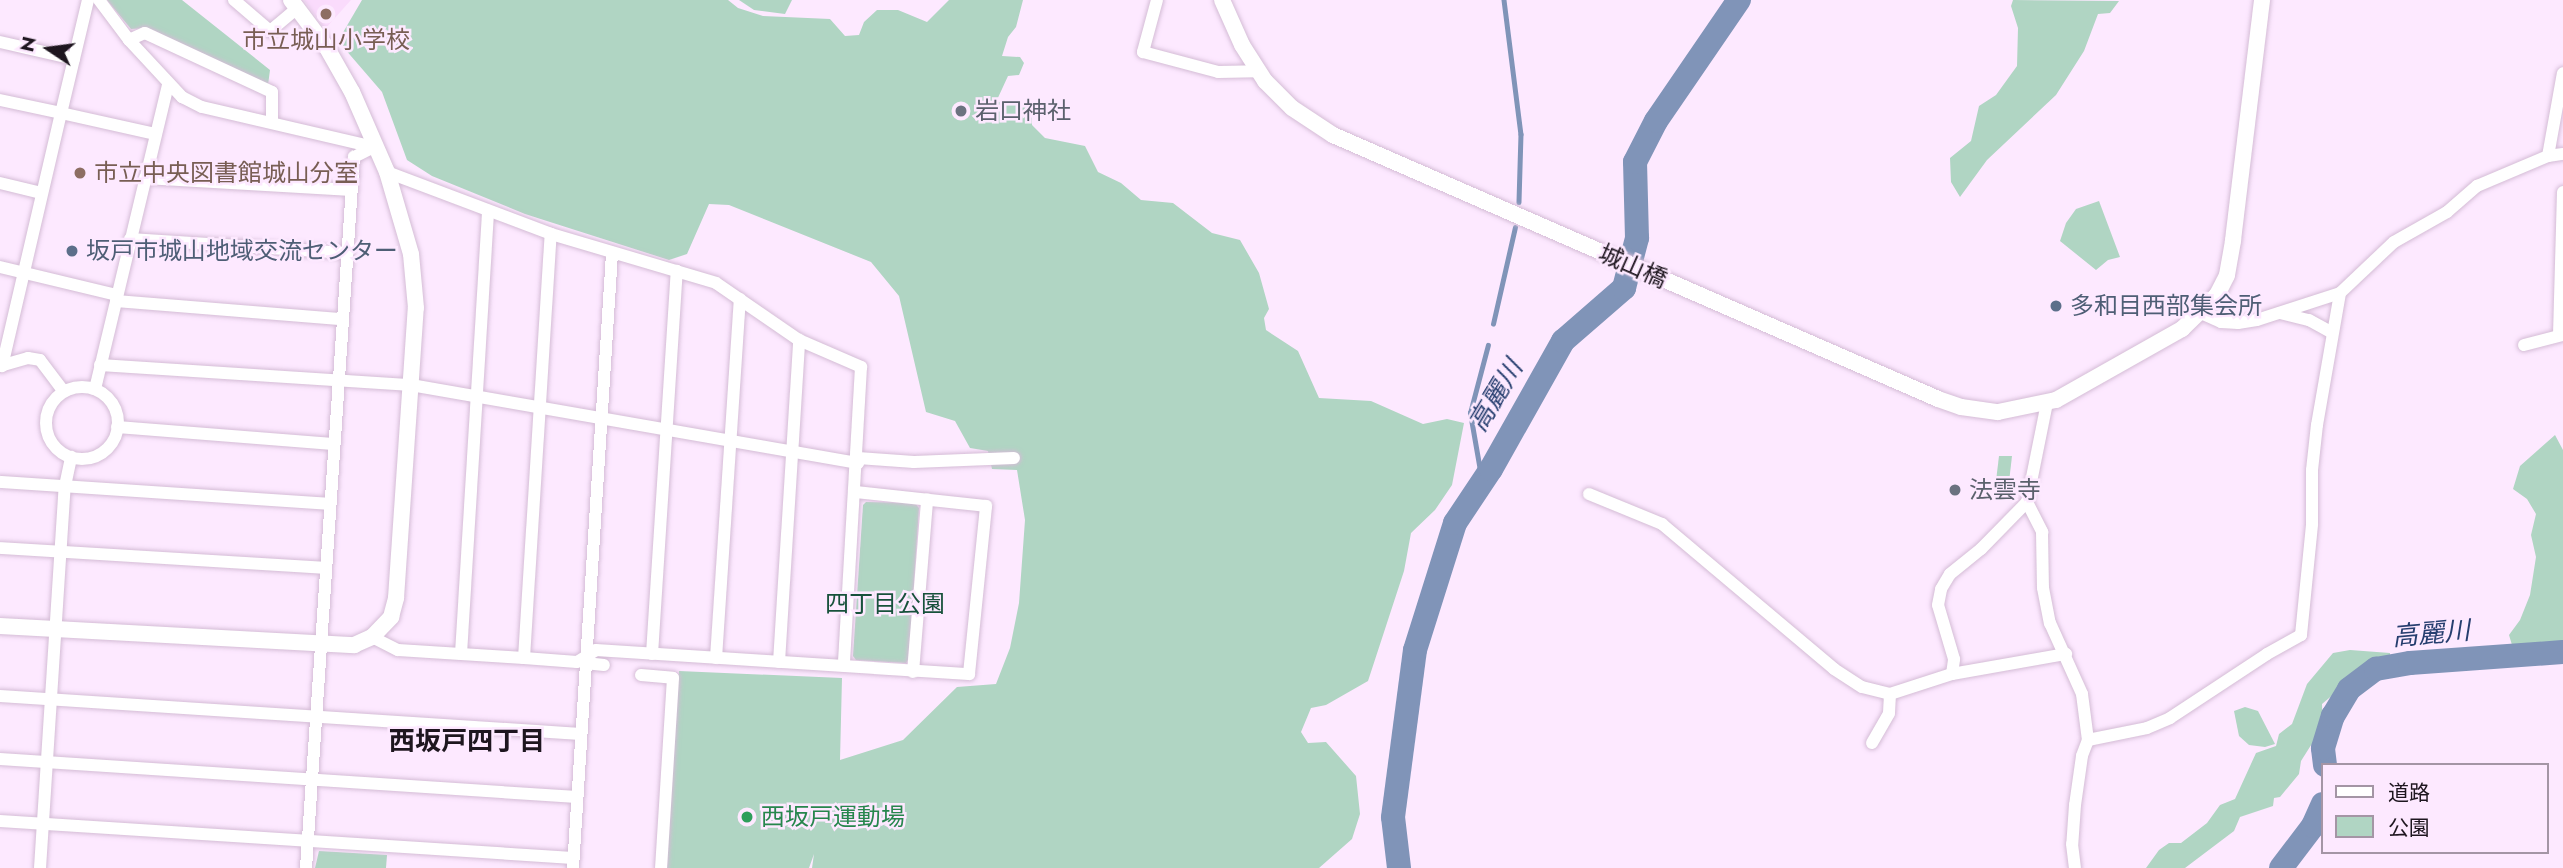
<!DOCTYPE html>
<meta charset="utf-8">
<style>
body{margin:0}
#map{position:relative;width:2563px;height:868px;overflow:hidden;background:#fde9ff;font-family:Jost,"Noto Sans JP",sans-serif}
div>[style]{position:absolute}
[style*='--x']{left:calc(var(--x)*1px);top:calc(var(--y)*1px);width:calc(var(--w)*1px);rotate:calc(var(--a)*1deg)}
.built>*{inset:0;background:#fadbfc}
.green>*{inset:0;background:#b0d5c3}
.stream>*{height:4.5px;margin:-2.25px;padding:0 2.25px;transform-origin:2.25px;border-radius:2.25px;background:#8094b8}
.river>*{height:24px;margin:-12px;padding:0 12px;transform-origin:12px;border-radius:12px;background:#8094b8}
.roads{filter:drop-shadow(0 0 2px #d4bcd6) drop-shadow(0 0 2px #d4bcd6)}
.minor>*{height:12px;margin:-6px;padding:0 6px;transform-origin:6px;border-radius:6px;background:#fff}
.minor>.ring{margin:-6px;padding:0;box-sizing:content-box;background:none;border:12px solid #fff;border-radius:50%}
.tertiary>*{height:16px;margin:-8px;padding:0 8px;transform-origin:8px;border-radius:8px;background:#fff}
.dots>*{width:19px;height:19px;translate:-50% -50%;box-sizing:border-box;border:4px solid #fde9ff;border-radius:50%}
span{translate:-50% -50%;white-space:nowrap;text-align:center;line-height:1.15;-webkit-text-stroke:5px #fde9ff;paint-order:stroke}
.education-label{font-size:24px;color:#785e54}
.left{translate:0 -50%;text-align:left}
.worship-label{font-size:24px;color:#5b616d}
.service-label{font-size:24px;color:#4e5e75}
.street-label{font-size:24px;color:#1e161f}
.park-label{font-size:24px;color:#17513b}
.leisure-label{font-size:24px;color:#27864d}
.water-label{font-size:26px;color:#263e6f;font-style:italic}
.neighbourhood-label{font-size:26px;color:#1e161f;font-weight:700}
.legend{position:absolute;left:2321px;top:763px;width:228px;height:91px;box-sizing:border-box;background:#fde9ff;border:2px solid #a495a5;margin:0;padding:9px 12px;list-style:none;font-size:21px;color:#1e161f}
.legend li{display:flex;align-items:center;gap:14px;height:35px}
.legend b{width:35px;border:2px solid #a495a5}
.north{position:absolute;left:14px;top:14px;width:70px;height:70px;-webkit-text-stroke:5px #fde9ff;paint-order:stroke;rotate:283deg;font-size:19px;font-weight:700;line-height:28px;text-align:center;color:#1e161f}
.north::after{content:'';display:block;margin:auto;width:24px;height:32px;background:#1e161f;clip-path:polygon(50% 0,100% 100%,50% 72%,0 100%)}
</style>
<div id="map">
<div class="built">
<i style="clip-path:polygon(304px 0,351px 0,325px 29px)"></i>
</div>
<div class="green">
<i style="clip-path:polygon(107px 0,182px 0,270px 70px,268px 85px,146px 28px,131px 29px)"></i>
<i style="clip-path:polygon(362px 0,728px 0,738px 8px,763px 16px,830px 19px,845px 36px,859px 35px,864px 22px,877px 10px,898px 10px,927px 22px,949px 0,1023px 0,1016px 27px,1008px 37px,1002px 56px,1020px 57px,1024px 63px,1019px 75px,1008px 76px,996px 102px,1023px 101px,1032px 114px,1032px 125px,1045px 138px,1085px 146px,1098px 172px,1121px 183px,1141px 200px,1173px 203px,1212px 233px,1240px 240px,1259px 273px,1269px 309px,1264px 318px,1266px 330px,1298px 351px,1319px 398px,1371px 401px,1423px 424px,1447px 419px,1464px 423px,1452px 485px,1435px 510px,1411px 533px,1404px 571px,1368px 681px,1326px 705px,1311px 708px,1301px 732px,1308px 743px,1326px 742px,1356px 776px,1360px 814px,1352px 839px,1319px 868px,812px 868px,814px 854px,809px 868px,665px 868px,679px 671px,842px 678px,840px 760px,903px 740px,957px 687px,996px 684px,1010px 648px,1019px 603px,1025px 520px,1017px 470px,992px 469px,988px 451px,970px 448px,955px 421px,926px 412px,899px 296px,871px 262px,729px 205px,709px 204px,687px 254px,669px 260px,525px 214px,432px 176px,407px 160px,382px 92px,338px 41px)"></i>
<i style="clip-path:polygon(739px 0,792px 0,785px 14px,754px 10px)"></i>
<i style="clip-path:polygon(2013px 0,2119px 1px,2110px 13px,2098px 14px,2084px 51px,2056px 95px,1987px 160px,1960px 197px,1951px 182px,1950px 158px,1971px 141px,1979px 106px,1996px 95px,2017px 66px,2018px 28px,2011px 6px)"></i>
<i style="clip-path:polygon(2099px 201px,2120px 257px,2108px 260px,2096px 270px,2060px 241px,2066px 223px,2076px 209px)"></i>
<i style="clip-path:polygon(2555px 435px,2563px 450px,2563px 655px,2515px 655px,2509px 635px,2520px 620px,2530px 595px,2536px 557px,2531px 535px,2536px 514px,2527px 499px,2513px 489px,2520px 466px)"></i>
<i style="clip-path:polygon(1999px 456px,2012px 456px,2009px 482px,1996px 481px)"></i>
<i style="clip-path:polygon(866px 502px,915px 503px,919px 508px,909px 659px,906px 663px,856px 660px,853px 656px,863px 505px)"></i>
<i style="clip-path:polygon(2350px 650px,2390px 653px,2390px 659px,2367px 666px,2322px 704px,2323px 734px,2313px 742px,2301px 761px,2299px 774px,2280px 797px,2274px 798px,2273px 806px,2240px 817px,2234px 831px,2185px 868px,2146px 868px,2159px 850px,2169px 843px,2181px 843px,2207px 823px,2220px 805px,2235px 799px,2256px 753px,2276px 746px,2279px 734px,2292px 724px,2307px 684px,2333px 653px)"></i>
<i style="clip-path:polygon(2245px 707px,2258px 711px,2275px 744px,2265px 747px,2249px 745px,2239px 736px,2234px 711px)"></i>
<i style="clip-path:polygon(319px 851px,387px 855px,386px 868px,315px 868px)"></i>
</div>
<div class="stream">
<i style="--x:1504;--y:0;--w:135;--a:82.8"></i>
<i style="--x:1521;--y:134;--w:68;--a:91.7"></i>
<i style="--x:1493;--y:324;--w:99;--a:-77.2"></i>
<i style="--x:1482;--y:482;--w:70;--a:-99.9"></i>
<i style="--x:1470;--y:413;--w:70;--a:-75.2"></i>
</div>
<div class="river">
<i style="--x:2325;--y:765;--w:17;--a:-97"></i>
<i style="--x:2323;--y:748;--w:34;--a:-73"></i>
<i style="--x:2333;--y:716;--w:31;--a:-59"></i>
<i style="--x:2349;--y:689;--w:34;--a:-37"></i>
<i style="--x:2376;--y:669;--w:35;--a:-10"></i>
<i style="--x:2410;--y:663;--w:153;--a:-4.1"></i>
<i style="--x:1399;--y:868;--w:51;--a:-96.7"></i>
<i style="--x:1393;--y:817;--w:168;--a:-82.5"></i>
<i style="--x:1415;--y:650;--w:133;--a:-72.5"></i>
<i style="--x:1455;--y:523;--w:65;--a:-56.3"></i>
<i style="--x:1491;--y:469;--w:147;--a:-60.6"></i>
<i style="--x:1563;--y:341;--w:81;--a:-41"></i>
<i style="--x:1624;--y:288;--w:52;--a:-75.4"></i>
<i style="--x:1637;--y:238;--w:76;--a:-91.5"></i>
<i style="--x:1635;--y:162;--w:46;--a:-62.9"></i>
<i style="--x:1656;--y:121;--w:147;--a:-55.6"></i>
<i style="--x:2281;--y:868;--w:53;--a:-52.7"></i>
<i style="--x:2313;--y:826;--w:24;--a:-66"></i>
</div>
<div class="roads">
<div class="minor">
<i style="--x:88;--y:0;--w:116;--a:103.4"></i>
<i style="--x:61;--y:113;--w:96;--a:12.6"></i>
<i style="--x:99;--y:0;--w:50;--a:53.1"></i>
<i style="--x:129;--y:40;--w:78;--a:47.1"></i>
<i style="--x:182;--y:97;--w:22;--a:27"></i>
<i style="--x:202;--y:107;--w:177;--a:13.1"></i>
<i style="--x:234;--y:0;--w:48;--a:40.7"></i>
<i style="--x:270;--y:31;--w:35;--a:-40"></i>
<i style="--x:1157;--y:0;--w:54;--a:105.1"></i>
<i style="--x:1143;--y:52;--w:78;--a:14.9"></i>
<i style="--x:1218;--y:72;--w:39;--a:-1"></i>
<i style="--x:129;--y:40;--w:17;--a:-24"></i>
<i style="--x:145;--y:33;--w:140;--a:24.9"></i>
<i style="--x:272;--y:92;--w:30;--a:90"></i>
<i style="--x:0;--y:42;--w:76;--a:12.9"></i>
<i style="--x:0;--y:100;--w:62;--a:12"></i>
<i style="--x:61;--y:113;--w:260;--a:103.1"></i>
<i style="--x:2548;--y:156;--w:84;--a:-79.8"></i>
<i style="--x:387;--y:172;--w:175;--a:20.7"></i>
<i style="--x:551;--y:234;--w:172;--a:16.5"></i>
<i style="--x:716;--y:283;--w:101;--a:34.5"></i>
<i style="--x:799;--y:340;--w:68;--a:23.5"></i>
<i style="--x:861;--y:367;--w:299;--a:93.3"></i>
<i style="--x:145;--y:178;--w:207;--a:3.3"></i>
<i style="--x:0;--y:183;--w:42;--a:13.7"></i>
<i style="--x:130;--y:239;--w:218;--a:3.7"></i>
<i style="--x:0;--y:267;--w:120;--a:13.5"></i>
<i style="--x:116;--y:301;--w:227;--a:4.6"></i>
<i style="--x:2201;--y:313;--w:22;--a:24"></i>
<i style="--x:2221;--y:322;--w:17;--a:3"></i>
<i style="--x:2238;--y:323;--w:19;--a:-9"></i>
<i style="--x:2257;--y:320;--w:87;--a:-18"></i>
<i style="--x:2280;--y:313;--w:30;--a:14"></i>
<i style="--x:2309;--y:320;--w:26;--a:29"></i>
<i style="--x:2559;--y:335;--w:143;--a:-88.4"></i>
<i style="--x:2524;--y:345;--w:40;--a:-14.4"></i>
<i style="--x:100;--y:365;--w:312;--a:3.7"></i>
<i style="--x:411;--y:385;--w:454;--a:9.9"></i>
<i style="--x:0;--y:366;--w:29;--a:-16"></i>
<i style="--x:28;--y:358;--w:12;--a:9"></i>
<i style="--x:40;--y:360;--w:39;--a:53"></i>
<i class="ring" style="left:46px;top:387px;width:60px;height:60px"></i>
<i style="--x:95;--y:389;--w:314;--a:-76.5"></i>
<i style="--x:117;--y:427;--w:217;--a:4.5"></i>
<i style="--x:858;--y:458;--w:56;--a:4.1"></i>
<i style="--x:914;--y:462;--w:100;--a:-2.3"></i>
<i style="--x:0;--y:482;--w:330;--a:3.8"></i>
<i style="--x:1589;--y:494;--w:79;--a:22.3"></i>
<i style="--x:1662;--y:524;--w:225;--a:40.1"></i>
<i style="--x:1834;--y:669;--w:33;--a:33"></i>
<i style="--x:1862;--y:687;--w:29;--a:14"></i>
<i style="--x:2027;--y:502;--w:34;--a:63"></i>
<i style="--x:2042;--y:532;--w:56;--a:89"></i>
<i style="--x:2043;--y:588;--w:36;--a:79"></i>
<i style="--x:2050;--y:623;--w:78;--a:65.7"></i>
<i style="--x:2082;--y:694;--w:46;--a:82.6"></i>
<i style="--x:2088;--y:740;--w:17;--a:111"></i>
<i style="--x:2082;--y:756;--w:49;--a:98.1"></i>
<i style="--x:2075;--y:805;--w:39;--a:94"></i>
<i style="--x:2072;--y:844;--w:24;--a:83"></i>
<i style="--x:0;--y:548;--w:326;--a:3.5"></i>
<i style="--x:372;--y:637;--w:29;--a:27"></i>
<i style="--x:398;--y:650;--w:126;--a:3.6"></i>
<i style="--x:524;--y:658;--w:53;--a:4.3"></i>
<i style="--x:577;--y:662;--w:22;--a:-32"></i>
<i style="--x:596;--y:650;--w:374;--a:3.7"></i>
<i style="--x:969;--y:674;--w:169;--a:-84.2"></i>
<i style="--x:986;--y:506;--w:132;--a:-173.9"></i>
<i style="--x:461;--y:654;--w:444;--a:-86.5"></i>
<i style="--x:652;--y:654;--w:384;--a:-86.3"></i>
<i style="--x:524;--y:658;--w:425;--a:-86.4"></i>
<i style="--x:716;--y:658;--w:360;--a:-86.2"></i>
<i style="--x:779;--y:662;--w:323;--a:-86.4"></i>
<i style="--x:585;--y:663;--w:19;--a:6"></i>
<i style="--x:913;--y:672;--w:173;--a:-85.3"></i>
<i style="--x:1952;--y:674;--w:15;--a:-82"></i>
<i style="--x:1954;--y:659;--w:56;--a:-106.5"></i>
<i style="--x:1938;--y:605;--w:16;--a:-79"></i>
<i style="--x:1941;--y:589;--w:17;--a:-59"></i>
<i style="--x:1950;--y:574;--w:40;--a:-39"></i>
<i style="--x:1981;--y:549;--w:66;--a:-45.6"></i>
<i style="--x:2027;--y:502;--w:101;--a:-78.6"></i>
<i style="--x:641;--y:675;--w:32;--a:5"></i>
<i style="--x:673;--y:678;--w:190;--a:93.6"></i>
<i style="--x:0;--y:696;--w:582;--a:3.74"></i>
<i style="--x:2088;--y:740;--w:60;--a:-11.5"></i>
<i style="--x:2147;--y:728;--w:25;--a:-23"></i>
<i style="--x:2170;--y:718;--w:116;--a:-33.4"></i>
<i style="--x:2267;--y:654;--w:39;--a:-29"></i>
<i style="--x:2301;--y:635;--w:112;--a:-84.3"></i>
<i style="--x:2312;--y:524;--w:54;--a:-90"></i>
<i style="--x:2312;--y:470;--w:45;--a:-83.7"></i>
<i style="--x:2317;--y:425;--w:134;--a:-80.1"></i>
<i style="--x:2340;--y:293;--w:74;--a:-43.4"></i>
<i style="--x:2394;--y:242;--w:61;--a:-29.5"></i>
<i style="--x:2447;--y:212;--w:40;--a:-41"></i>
<i style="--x:2477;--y:186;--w:77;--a:-22.9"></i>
<i style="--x:2548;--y:156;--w:15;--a:-8"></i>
<i style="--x:1872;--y:743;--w:34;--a:-60"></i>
<i style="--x:1889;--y:713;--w:19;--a:-87"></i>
<i style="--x:1890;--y:694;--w:65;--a:-17.9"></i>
<i style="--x:1952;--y:674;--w:116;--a:-10"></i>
<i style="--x:0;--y:759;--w:578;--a:3.77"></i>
<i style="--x:0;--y:821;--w:574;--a:3.69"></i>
<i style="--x:40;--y:868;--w:383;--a:-86.3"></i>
<i style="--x:65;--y:486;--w:30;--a:-78"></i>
<i style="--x:306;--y:868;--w:713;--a:-86.14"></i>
<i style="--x:354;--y:157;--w:22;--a:-27"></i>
<i style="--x:573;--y:868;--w:616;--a:-86.37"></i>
</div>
<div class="tertiary">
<i style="--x:1222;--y:0;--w:49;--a:66"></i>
<i style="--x:1242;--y:45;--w:43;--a:57.4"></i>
<i style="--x:1265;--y:81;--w:38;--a:45"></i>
<i style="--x:1292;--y:108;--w:49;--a:33.4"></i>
<i style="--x:1333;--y:135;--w:660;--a:23.57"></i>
<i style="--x:1938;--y:399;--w:24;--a:19"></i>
<i style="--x:1961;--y:407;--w:37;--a:8"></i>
<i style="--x:1998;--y:412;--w:59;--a:-11.7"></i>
<i style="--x:2056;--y:400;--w:145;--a:-29.4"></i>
<i style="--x:2182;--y:329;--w:49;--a:-44.2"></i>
<i style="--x:2217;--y:295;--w:22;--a:-63"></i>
<i style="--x:2227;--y:275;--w:36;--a:-80"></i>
<i style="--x:2233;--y:240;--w:242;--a:-83.1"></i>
<i style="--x:0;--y:626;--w:355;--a:3.1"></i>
<i style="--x:354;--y:645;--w:20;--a:-24"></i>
<i style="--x:372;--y:637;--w:28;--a:-46"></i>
<i style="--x:391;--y:617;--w:20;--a:-75"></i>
<i style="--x:396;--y:598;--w:291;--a:-86.1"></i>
<i style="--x:416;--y:308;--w:54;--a:-95.3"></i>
<i style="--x:411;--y:254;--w:85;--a:-106.3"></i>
<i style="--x:387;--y:172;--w:87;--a:-113.6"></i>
<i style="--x:352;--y:92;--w:51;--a:-119.6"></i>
<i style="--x:327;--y:48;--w:60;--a:-126.9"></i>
</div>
</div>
<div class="dots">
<i style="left:326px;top:14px;background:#8d6e63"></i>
<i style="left:961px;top:111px;background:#6b7280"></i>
<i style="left:80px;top:173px;background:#8d6e63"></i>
<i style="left:72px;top:251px;background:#5c6f8a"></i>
<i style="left:2056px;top:306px;background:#5c6f8a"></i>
<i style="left:1955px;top:490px;background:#6b7280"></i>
<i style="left:747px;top:817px;background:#2e9e5b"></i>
</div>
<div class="education-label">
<span style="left:326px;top:40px">市立城山小学校</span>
<span class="left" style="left:94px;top:173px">市立中央図書館城山分室</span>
</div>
<div class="worship-label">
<span class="left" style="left:975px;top:111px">岩口神社</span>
<span class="left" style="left:1969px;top:490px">法雲寺</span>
</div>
<div class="service-label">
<span class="left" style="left:86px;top:251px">坂戸市城山地域交流センター</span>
<span class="left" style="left:2070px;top:306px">多和目西部集会所</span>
</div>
<div class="street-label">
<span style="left:1633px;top:266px;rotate:24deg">城山橋</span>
</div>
<div class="park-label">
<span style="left:885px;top:604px">四丁目公園</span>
</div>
<div class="leisure-label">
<span class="left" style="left:761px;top:817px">西坂戸運動場</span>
</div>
<div class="water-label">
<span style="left:1496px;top:396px;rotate:-59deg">高麗川</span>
<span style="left:2431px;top:634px;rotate:-5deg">高麗川</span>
</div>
<div class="neighbourhood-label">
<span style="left:467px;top:742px">西坂戸四丁目</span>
</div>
<ul class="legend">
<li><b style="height:9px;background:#fff"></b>道路</li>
<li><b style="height:19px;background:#b0d5c3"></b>公園</li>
</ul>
<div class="north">N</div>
</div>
